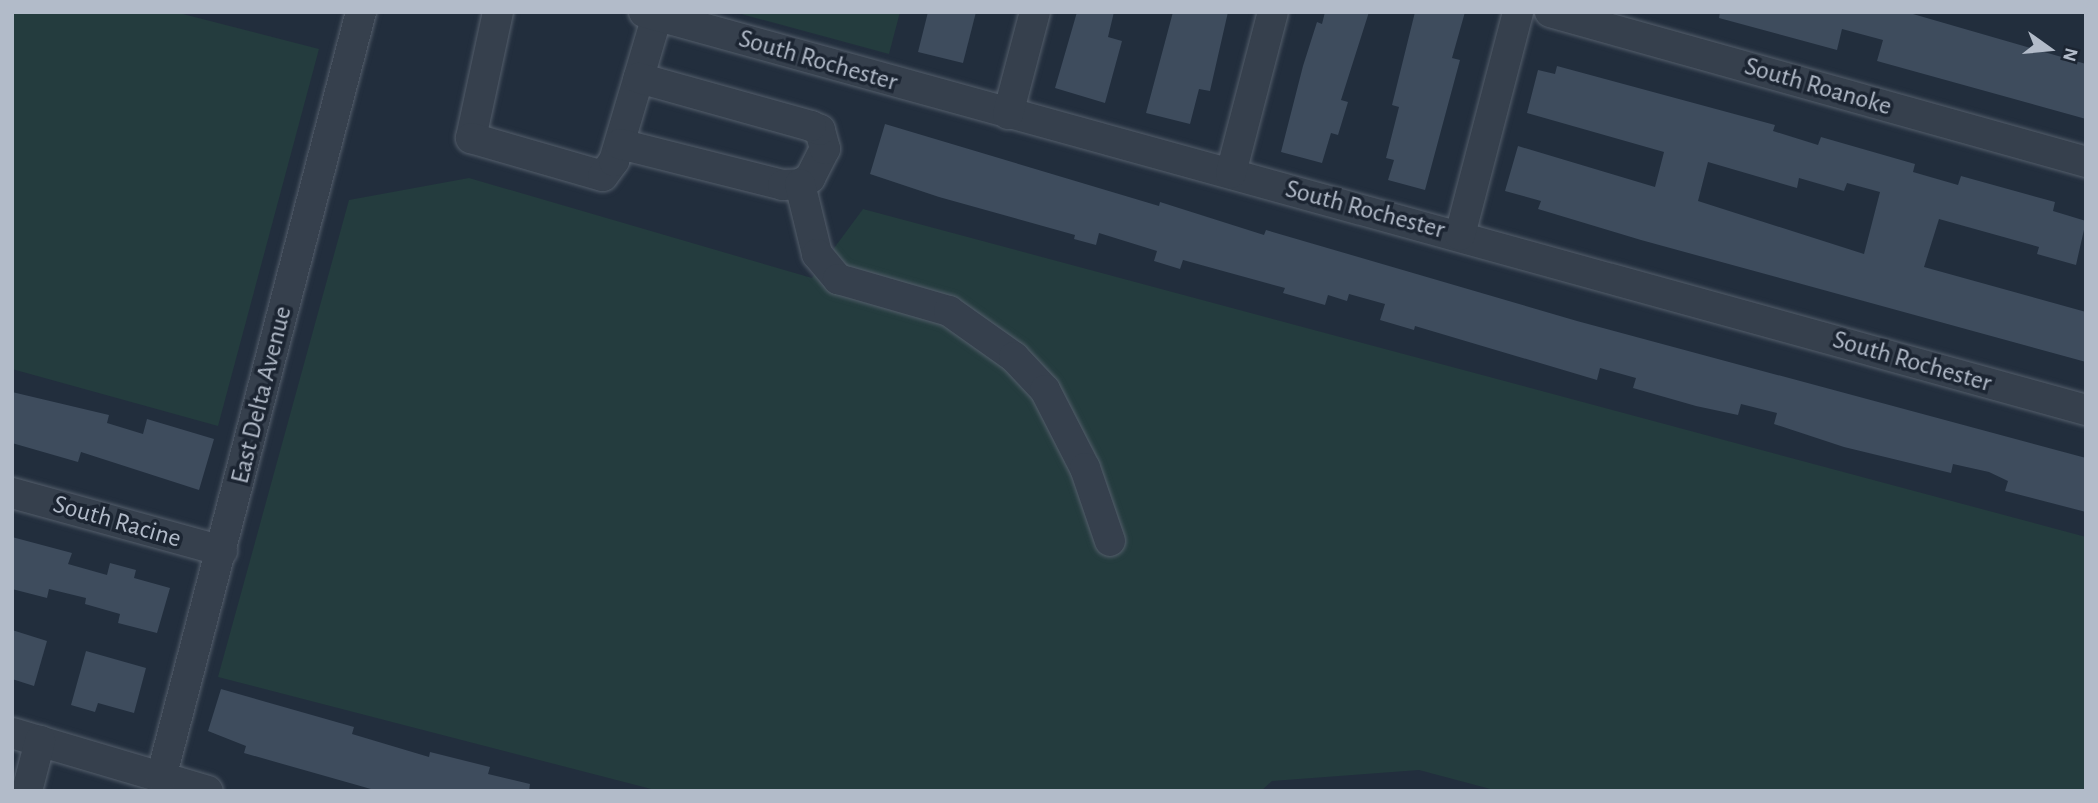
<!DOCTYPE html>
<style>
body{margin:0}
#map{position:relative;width:2098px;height:803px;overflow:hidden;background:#222e3d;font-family:"Alegreya Sans",sans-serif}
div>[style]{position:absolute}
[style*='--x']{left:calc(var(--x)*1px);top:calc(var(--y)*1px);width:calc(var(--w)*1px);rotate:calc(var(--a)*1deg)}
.green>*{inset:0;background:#243c3e}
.building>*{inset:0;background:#3e4c5d}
.roads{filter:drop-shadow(0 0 2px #545e6b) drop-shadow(0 0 2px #545e6b)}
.minor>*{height:30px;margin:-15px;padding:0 15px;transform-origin:15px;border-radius:15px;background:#36404d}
span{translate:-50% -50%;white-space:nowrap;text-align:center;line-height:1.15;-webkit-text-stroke:7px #1c2532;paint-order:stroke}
.street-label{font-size:26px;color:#b2bbc9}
.frame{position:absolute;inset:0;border:14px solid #b2bbc9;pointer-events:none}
.north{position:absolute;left:2014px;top:14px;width:70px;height:70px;-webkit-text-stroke:5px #1c2532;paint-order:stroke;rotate:105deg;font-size:19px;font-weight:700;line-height:28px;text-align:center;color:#b2bbc9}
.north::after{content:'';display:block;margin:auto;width:24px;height:32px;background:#b2bbc9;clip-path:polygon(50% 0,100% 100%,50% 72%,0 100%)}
</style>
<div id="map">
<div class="green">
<i style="clip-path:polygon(12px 12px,175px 12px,319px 49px,218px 426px,12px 369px)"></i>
<i style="clip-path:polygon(734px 12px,900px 12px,889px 54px)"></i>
<i style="clip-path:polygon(469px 178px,812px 278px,863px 209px,2086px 537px,2086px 791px,1498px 791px,1419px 770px,1272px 781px,1261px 791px,659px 791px,218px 677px,349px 200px)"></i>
</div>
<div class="building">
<i style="clip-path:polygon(928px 12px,976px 12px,963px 63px,918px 52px)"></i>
<i style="clip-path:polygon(1077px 12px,1114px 12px,1108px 37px,1122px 41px,1105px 103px,1055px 88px)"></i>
<i style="clip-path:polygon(1173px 12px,1228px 12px,1210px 91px,1199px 89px,1190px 124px,1146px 113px)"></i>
<i style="clip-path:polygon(1325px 12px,1369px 12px,1341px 100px,1348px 102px,1338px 135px,1331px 133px,1322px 163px,1281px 152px,1303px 66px,1317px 22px,1322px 24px)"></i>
<i style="clip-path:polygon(1415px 12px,1465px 12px,1452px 58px,1460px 60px,1425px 190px,1388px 180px,1394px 160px,1386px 158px,1399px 107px,1392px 105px)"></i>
<i style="clip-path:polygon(1720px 12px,1906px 12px,2086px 64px,2086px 119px,1877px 61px,1883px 40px,1842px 29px,1837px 50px,1719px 18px)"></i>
<i style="clip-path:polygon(evenodd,1557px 66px,1775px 125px,1773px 131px,1818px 145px,1821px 137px,1915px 164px,1913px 172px,1958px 185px,1961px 176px,2055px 202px,2053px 211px,2086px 221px,2076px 265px,2037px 254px,2039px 247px,1939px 219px,1924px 267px,2086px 312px,2086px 362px,1641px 240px,1538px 209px,1541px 201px,1505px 191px,1518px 146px,1655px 187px,1664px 152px,1527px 113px,1538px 70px,1555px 74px,1557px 66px,1708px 162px,1797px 188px,1799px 178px,1844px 191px,1847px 183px,1880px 192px,1864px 254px,1698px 201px,1708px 162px)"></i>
<i style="clip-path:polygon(885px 124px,1159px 206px,1160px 202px,1264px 235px,1266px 230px,1577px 321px,2086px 458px,2086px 512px,2005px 491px,2008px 481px,1989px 472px,1953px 464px,1951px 473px,1844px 447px,1774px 424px,1777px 413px,1741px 404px,1738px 415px,1696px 406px,1633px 388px,1636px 378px,1600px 368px,1597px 380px,1415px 326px,1414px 330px,1380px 320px,1385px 304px,1349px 294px,1347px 301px,1328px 295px,1325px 305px,1283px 293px,1285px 288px,1183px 260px,1180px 269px,1154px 261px,1157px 251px,1099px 233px,1096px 245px,1074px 239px,1075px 235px,939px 197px,870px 174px)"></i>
<i style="clip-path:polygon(12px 392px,109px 415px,107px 423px,143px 434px,147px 419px,214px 439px,199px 490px,81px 452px,78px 462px,12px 443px)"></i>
<i style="clip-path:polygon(12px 537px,72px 553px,68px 564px,107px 575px,110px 563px,136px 570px,134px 578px,170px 588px,157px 633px,118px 623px,120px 614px,85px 604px,86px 598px,49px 589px,47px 598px,12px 589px)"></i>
<i style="clip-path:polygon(12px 630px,47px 641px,34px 686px,12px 679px)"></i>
<i style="clip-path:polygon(86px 651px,146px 668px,134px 713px,98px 703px,95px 712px,71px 705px)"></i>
<i style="clip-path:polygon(221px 689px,354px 727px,352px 734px,429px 757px,430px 752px,490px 767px,488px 774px,530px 784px,529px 791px,378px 791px,244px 753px,246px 746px,208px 731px)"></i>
</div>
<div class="roads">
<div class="minor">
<i style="--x:498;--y:12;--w:129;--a:102.1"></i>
<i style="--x:471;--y:138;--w:137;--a:16.1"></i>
<i style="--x:603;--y:176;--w:19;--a:-54"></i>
<i style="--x:614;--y:161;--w:151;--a:-73.5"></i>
<i style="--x:644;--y:12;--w:1496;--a:15.43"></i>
<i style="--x:1550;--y:12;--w:557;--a:15.63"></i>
<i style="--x:1008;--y:114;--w:106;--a:-75.2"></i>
<i style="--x:620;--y:144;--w:168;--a:14.1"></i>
<i style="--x:783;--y:185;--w:17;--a:-3"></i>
<i style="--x:800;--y:184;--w:12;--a:-31"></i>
<i style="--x:810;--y:178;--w:33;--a:-63"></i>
<i style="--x:825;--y:149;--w:20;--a:-105"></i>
<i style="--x:820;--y:130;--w:10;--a:-156"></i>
<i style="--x:811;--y:126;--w:179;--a:-164.4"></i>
<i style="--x:1231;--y:173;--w:166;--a:-75.4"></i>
<i style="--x:800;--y:184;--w:72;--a:76.3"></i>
<i style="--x:817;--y:254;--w:33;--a:50"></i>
<i style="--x:838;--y:279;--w:116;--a:16.1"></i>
<i style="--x:949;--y:311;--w:80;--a:35.3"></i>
<i style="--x:1014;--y:357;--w:45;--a:46.8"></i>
<i style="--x:1045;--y:390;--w:88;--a:62.9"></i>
<i style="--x:1085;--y:468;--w:77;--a:71.1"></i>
<i style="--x:1460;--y:235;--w:230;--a:-75.4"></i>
<i style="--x:12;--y:493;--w:218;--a:15.4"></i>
<i style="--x:12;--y:733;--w:204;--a:16.5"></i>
<i style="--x:161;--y:778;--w:792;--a:-75.37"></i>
<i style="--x:27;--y:791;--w:52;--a:-75.4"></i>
</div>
</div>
<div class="street-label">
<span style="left:818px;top:61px;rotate:16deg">South Rochester</span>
<span style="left:1818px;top:87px;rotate:16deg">South Roanoke</span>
<span style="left:1365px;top:210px;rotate:15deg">South Rochester</span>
<span style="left:1912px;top:362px;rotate:16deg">South Rochester</span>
<span style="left:262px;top:395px;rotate:-76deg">East Delta Avenue</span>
<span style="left:117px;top:522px;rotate:16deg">South Racine</span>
</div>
<div class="frame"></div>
<div class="north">N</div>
</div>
